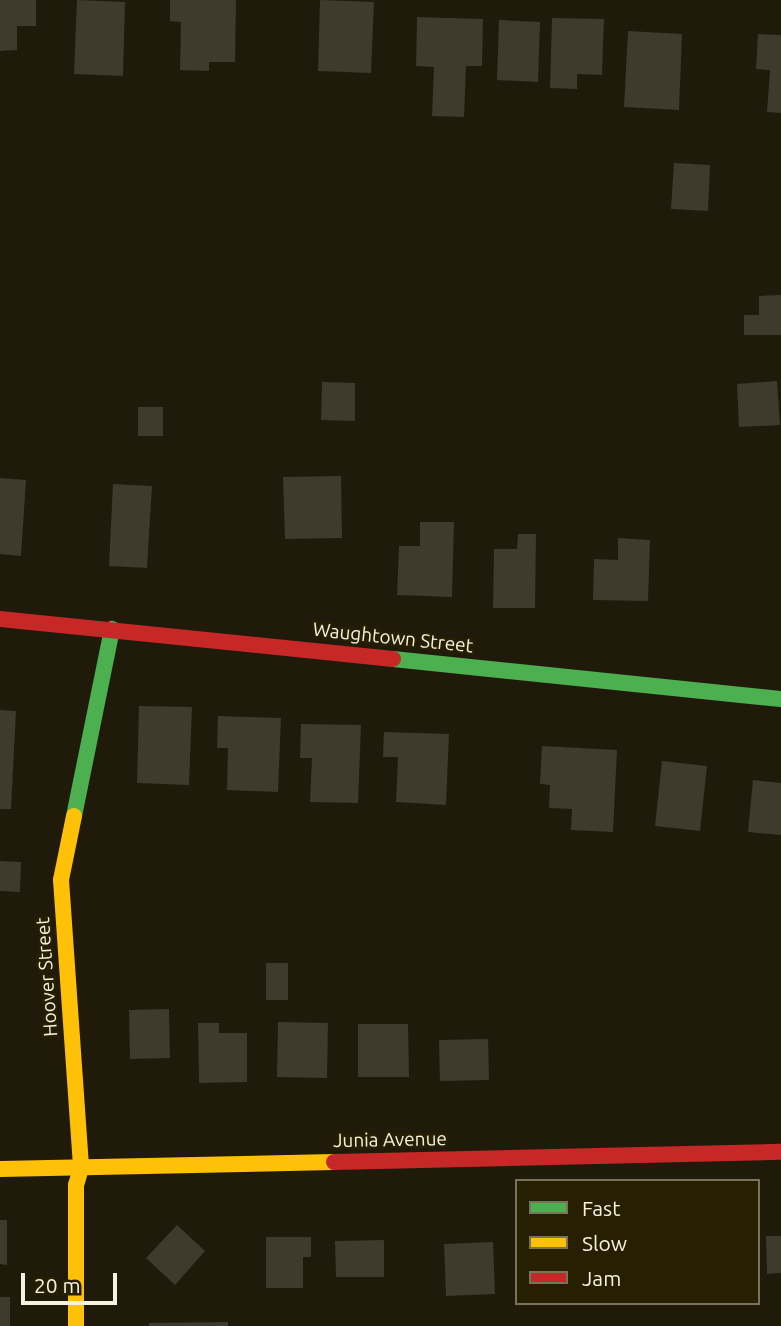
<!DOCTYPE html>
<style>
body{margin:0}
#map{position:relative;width:781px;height:1326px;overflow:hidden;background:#1f1a0a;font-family:Ubuntu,sans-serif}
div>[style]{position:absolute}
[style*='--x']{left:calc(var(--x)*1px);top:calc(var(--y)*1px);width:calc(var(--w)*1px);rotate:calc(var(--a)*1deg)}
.building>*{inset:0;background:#3e3a2c}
.fast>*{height:16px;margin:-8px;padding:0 8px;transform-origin:8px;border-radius:8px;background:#4caf50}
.slow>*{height:16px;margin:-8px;padding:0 8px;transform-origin:8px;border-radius:8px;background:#ffc107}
.jam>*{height:16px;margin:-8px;padding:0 8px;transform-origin:8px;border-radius:8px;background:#c62828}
span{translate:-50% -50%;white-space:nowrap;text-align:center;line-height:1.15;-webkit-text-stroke:5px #271f02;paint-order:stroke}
.street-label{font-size:19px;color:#f6f1e0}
.legend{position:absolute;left:515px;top:1179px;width:245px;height:126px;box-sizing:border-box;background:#271f02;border:2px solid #7a735b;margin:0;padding:9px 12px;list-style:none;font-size:21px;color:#f6f1e0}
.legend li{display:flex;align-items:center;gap:14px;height:35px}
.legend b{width:35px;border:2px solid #7a735b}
.scale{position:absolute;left:21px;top:1273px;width:96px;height:32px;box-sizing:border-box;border:4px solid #f6f1e0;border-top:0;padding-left:9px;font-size:21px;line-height:24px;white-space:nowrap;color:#f6f1e0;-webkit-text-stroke:5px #271f02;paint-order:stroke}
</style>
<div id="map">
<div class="building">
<i style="clip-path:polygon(0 0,36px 0,36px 26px,17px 26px,17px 50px,0 51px)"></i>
<i style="clip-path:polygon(77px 0,125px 2px,123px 76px,74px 74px)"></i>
<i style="clip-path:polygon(170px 0,236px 0,235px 62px,209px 62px,209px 71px,180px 70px,181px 22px,170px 21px)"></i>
<i style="clip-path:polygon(320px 0,374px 2px,371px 73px,318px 71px)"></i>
<i style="clip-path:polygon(417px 17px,483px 19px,482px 66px,466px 66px,464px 117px,432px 116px,434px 67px,416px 66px)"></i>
<i style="clip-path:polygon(552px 18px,604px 19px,602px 75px,577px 74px,577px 89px,550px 88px)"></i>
<i style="clip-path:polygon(499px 20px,540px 22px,538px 82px,497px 80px)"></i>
<i style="clip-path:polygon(628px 31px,682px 34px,679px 110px,624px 107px)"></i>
<i style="clip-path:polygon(758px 34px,781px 35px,781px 113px,767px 112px,770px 70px,756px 69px)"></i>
<i style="clip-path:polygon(674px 163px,710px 165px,708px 211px,671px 209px)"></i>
<i style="clip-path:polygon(781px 295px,781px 335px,744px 335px,744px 315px,759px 315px,759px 296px)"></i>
<i style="clip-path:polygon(777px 381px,780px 425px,739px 427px,737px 384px)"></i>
<i style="clip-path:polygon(322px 382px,355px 383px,355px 421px,321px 420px)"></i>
<i style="clip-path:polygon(138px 407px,163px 407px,163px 436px,138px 436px)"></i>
<i style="clip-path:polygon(341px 476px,342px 538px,285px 539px,283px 477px)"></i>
<i style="clip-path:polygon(0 478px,26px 480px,21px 556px,0 554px)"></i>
<i style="clip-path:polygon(113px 484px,152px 486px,147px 568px,109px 566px)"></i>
<i style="clip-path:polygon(420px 522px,454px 522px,452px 597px,397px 595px,399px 546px,420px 546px)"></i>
<i style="clip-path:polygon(518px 534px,536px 534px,535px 608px,493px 608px,494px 549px,517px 549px)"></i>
<i style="clip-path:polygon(618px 538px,650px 540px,648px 601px,593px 600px,594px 559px,618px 560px)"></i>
<i style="clip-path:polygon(139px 706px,192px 707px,189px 785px,137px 783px)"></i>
<i style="clip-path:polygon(0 710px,16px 711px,11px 809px,0 809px)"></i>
<i style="clip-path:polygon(218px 716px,281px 718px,278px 792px,227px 790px,228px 748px,217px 748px)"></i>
<i style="clip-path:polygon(301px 724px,361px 725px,358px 803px,310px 802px,312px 758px,300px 758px)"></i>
<i style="clip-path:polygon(384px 732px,449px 734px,446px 805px,396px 802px,398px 757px,383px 757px)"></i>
<i style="clip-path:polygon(542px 746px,617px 750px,613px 832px,571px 830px,572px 809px,549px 808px,550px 785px,540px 784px)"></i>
<i style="clip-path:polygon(662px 761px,707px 766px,700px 831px,655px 826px)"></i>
<i style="clip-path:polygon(753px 780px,781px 783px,781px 835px,748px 832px)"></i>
<i style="clip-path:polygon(0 861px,21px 862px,20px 892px,0 891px)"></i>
<i style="clip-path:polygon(266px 963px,288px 963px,288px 1000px,266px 1000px)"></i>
<i style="clip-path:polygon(169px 1009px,170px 1058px,130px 1059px,129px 1010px)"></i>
<i style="clip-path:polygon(278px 1022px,328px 1023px,327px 1078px,277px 1077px)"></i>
<i style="clip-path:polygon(198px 1023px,219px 1023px,219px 1033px,247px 1033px,247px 1082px,199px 1083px)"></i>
<i style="clip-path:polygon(358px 1024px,408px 1024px,409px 1077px,358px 1077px)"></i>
<i style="clip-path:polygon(488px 1039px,489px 1080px,440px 1081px,439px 1040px)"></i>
<i style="clip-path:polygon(0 1220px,7px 1220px,7px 1265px,0 1264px)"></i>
<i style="clip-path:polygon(177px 1225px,205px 1251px,175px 1285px,146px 1258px)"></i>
<i style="clip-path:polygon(766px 1236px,781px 1236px,781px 1273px,767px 1274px)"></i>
<i style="clip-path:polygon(266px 1237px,311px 1237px,311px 1257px,303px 1257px,303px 1288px,266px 1288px)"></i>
<i style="clip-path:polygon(384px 1240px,384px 1277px,336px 1277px,335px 1241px)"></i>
<i style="clip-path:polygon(493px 1242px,495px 1294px,446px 1296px,444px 1244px)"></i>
<i style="clip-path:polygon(0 1297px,10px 1297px,10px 1326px,0 1326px)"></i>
<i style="clip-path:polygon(228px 1322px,228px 1326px,149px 1326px,149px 1323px)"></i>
</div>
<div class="fast">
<i style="--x:393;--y:659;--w:390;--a:5.9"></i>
<i style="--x:74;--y:816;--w:191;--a:-78.5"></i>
</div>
<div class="slow">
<i style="--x:74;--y:816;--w:65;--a:101.5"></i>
<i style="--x:61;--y:880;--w:289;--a:86"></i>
<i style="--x:81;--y:1168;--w:18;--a:106"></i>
<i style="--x:76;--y:1185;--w:141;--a:90"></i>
<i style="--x:0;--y:1169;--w:334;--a:-1.2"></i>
</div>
<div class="jam">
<i style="--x:0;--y:619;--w:395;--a:5.8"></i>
<i style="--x:334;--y:1162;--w:447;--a:-1.3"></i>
</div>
<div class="street-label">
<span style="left:393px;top:638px;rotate:6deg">Waughtown Street</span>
<span style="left:47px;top:977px;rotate:-94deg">Hoover Street</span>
<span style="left:390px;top:1140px;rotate:-1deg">Junia Avenue</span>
</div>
<ul class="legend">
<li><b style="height:9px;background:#4caf50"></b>Fast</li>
<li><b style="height:9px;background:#ffc107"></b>Slow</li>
<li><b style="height:9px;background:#c62828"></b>Jam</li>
</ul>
<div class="scale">20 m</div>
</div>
